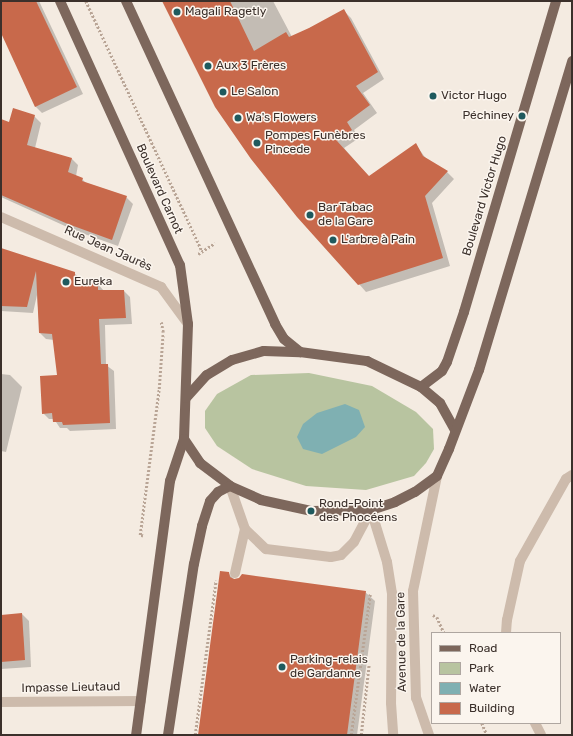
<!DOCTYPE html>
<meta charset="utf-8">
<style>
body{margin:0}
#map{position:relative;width:573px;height:736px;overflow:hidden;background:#f4ebe1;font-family:Rubik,sans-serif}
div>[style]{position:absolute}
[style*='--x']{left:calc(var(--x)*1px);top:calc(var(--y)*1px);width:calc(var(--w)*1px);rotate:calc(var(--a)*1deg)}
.green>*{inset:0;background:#b8c4a0}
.water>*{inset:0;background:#7fb0b2}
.shadow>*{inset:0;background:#0003}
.building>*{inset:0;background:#c8694b}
.path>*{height:2.5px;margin-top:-1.25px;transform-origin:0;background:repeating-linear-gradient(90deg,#b9a596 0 2px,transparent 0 4px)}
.minor>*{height:10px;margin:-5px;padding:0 5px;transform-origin:5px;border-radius:5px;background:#cdbbac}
.major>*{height:10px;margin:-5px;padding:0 5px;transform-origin:5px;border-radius:5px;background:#7d675c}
.dots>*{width:11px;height:11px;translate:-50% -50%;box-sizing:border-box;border:2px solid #fbf5ee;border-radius:50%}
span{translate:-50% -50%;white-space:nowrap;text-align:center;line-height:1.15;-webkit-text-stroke:3px #fbf5ee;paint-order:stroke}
.poi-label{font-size:12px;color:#3b302b}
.left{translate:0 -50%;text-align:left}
.right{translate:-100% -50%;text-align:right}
.street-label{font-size:12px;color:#3b302b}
.frame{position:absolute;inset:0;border:2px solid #3b302b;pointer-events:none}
.legend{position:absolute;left:431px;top:632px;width:130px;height:92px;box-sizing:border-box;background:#fbf5ee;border:1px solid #aea6a0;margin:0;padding:5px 7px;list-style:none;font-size:12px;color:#3b302b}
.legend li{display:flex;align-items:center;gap:8px;height:20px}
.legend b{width:20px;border:1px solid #aea6a0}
</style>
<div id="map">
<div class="green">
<i style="clip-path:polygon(309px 373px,372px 386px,416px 412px,433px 429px,434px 449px,426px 463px,414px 476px,366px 490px,306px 486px,252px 469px,217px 446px,205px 428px,205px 411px,217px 394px,251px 375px)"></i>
</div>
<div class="water">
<i style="clip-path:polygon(345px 404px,359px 410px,365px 427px,356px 437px,322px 454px,303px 449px,297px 437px,303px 424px,317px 413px)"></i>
</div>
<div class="shadow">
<i style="clip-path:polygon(1px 1px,39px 1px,83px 94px,42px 113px,35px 106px,1px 31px)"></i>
<i style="clip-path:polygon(164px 1px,273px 1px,292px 37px,344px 11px,351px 18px,384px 79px,363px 93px,377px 113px,354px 130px,359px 138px,344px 148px,369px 177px,416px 145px,427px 160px,447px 172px,454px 179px,432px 203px,450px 266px,366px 292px,359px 284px)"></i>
<i style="clip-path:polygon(34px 116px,41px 123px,35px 148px,72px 159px,78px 165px,76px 176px,82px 179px,87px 184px,126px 197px,133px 204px,118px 246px,76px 231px,1px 197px,1px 120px,9px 123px)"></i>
<i style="clip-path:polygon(1px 249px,74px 273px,81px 279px,97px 283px,104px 291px,124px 291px,130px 297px,132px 324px,105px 325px,106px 365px,114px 371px,116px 429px,70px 431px,67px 428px,60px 428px,54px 419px,49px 419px,43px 413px,58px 376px,54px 340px,46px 339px,40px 333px,37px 295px,33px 313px,1px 311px)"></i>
<i style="clip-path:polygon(1px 374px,10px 375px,22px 387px,6px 452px,1px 451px)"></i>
<i style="clip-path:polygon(228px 573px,235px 580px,365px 592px,375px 601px,357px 735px,199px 735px)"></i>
<i style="clip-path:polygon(22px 614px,29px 621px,31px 667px,1px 669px,1px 616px)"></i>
</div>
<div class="building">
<i style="clip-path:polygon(1px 1px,36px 1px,77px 87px,35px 107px,1px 33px)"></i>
<i style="clip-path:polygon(162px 1px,230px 1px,254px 51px,286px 32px,289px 37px,309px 28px,344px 9px,378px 72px,356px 86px,370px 105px,347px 122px,352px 130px,337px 141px,369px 176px,416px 143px,423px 156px,448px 171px,425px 196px,443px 258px,358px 285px,297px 217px,251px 159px,215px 107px)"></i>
<i style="clip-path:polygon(13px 108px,35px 115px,27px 145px,72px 158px,68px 172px,83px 178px,82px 181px,127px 196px,112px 240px,68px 224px,1px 195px,1px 119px,9px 122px)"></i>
<i style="clip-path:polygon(1px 248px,75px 272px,75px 277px,98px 282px,98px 290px,124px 290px,126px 318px,99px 319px,101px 364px,108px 364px,110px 423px,63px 425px,62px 422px,53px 422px,52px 413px,42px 414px,40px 376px,57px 375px,52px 334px,39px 333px,36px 271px,27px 307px,1px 306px)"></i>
<i style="clip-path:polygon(220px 571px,229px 572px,230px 577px,234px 579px,239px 578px,242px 574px,366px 591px,347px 735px,198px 735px)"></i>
<i style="clip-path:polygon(22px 613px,25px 660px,1px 662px,1px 615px)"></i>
</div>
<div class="path">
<i style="--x:86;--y:1;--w:276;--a:65.1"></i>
<i style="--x:198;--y:254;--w:20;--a:-33"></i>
<i style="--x:143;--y:536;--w:3;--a:-162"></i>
<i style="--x:140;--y:535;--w:147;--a:-82.6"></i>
<i style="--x:159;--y:389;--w:57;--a:-86"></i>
<i style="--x:163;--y:332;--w:10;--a:-101"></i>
<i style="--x:433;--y:615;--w:4;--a:27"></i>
<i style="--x:437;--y:617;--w:17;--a:66"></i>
<i style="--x:482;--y:723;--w:13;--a:67"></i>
<i style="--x:195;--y:735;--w:156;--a:-82.3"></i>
<i style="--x:351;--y:735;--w:142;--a:-82.3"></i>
<i style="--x:361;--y:735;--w:71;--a:-83.6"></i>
</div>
<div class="minor">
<i style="--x:1;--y:217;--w:175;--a:23.6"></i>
<i style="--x:161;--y:287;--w:46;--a:53.9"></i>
<i style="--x:230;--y:486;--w:46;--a:70.8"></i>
<i style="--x:245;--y:529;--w:29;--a:44"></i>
<i style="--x:266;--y:549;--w:65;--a:7"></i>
<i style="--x:331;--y:557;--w:10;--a:-11"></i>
<i style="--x:341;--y:555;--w:18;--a:-45"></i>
<i style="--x:354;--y:542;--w:36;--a:-62"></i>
<i style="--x:371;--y:510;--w:54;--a:72.9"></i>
<i style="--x:387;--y:562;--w:31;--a:81"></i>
<i style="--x:392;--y:593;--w:110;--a:90.5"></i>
<i style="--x:391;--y:703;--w:32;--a:86"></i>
<i style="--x:235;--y:573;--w:45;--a:-77.2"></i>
<i style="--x:506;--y:633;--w:13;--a:-86"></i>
<i style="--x:507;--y:620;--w:60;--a:-77.6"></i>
<i style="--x:520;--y:561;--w:94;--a:-60.7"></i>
<i style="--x:566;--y:479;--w:7;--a:-34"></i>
<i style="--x:1;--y:702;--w:140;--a:-0.4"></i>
<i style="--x:535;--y:723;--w:13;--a:63"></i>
<i style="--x:429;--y:735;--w:39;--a:-109"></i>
<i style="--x:416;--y:698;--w:107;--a:-91.6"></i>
<i style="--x:413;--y:591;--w:117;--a:-78.2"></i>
</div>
<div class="major">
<i style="--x:60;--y:1;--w:290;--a:65.6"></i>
<i style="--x:180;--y:265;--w:60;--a:82.3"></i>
<i style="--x:188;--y:324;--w:115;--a:92"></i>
<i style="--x:184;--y:439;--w:44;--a:108.4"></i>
<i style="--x:170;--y:481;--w:256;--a:97.6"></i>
<i style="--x:126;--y:1;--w:356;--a:65.2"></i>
<i style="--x:275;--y:324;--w:17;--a:59"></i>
<i style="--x:284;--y:339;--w:21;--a:39"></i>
<i style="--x:421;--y:387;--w:26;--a:-37"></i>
<i style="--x:442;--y:371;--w:10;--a:-61"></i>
<i style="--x:447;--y:362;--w:53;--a:-71.2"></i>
<i style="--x:464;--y:312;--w:324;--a:-73.5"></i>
<i style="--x:186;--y:398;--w:31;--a:-48"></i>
<i style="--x:207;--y:375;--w:29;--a:-31"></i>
<i style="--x:232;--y:360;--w:33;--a:-16"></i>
<i style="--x:264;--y:351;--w:36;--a:2"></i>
<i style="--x:300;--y:352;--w:68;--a:7.7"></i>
<i style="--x:367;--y:361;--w:60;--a:25.7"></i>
<i style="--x:421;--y:387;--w:25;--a:40"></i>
<i style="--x:440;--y:403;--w:31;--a:61"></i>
<i style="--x:184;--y:439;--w:29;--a:56"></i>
<i style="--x:200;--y:463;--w:38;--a:37"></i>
<i style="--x:230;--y:486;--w:34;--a:24"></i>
<i style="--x:261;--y:500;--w:51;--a:12.4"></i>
<i style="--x:311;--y:511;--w:60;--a:-1"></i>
<i style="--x:371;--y:510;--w:25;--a:-18"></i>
<i style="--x:395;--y:502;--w:22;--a:-27"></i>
<i style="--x:415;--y:492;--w:27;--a:-36"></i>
<i style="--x:437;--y:476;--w:30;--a:-66"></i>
<i style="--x:449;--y:449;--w:85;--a:-69.2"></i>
<i style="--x:479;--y:370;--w:323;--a:-73.2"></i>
<i style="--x:168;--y:735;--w:173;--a:-81.4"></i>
<i style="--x:194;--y:564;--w:39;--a:-78"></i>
<i style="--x:202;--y:526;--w:26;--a:-72"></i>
<i style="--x:210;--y:501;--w:12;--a:-48"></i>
<i style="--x:218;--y:492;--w:13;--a:-27"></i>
</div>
<div class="dots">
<i style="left:177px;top:12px;background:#1f5a5e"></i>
<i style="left:208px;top:66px;background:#1f5a5e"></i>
<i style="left:223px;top:92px;background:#1f5a5e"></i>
<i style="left:433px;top:96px;background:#1f5a5e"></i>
<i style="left:522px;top:116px;background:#1f5a5e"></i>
<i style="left:238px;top:118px;background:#1f5a5e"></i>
<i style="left:257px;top:143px;background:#1f5a5e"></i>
<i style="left:310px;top:215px;background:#1f5a5e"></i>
<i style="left:333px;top:240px;background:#1f5a5e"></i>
<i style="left:66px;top:282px;background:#1f5a5e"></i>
<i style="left:311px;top:511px;background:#1f5a5e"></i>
<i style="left:282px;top:667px;background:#1f5a5e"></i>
</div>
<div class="poi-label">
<span class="left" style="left:185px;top:12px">Magali Ragetly</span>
<span class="left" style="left:216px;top:66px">Aux 3 Frères</span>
<span class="left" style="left:231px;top:92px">Le Salon</span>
<span class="left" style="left:441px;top:96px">Victor Hugo</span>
<span class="right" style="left:514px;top:116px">Péchiney</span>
<span class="left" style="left:246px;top:118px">Wa's Flowers</span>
<span class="left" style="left:265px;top:143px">Pompes Funèbres<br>Pincede</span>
<span class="left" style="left:318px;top:215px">Bar Tabac<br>de la Gare</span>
<span class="left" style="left:341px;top:240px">L'arbre à Pain</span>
<span class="left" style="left:74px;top:282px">Eureka</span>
<span class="left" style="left:319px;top:511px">Rond-Point<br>des Phocéens</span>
<span class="left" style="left:290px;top:667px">Parking-relais<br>de Gardanne</span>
</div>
<div class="street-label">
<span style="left:159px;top:189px;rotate:66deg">Boulevard Carnot</span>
<span style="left:485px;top:196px;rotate:-73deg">Boulevard Victor Hugo</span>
<span style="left:108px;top:249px;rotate:24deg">Rue Jean Jaurès</span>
<span style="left:402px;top:642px;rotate:-91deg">Avenue de la Gare</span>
<span style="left:71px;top:688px;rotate:-1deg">Impasse Lieutaud</span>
</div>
<div class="frame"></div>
<ul class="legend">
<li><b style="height:5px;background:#7d675c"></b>Road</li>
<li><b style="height:11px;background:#b8c4a0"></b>Park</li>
<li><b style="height:11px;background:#7fb0b2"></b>Water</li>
<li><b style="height:11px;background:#c8694b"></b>Building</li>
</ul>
</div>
